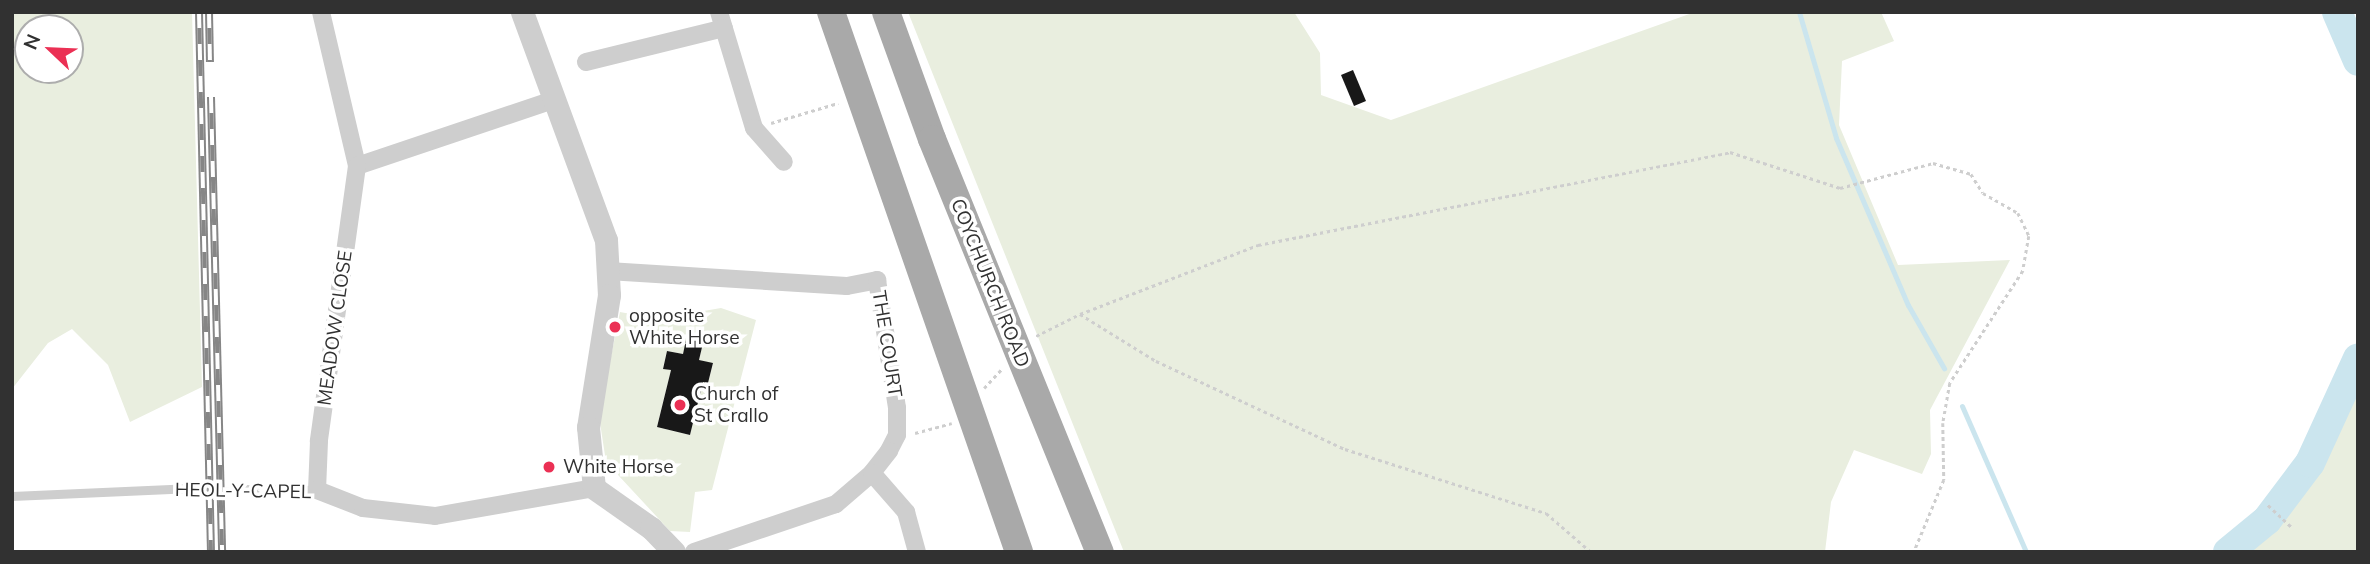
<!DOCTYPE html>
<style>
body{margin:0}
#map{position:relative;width:2370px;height:564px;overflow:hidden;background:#fff;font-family:Mulish,sans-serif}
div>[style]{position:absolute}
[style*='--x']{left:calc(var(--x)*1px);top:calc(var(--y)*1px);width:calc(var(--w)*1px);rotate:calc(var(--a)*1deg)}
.green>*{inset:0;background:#e9eedf}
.stream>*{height:5px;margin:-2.5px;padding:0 2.5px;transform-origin:2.5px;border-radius:2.5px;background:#cbe5ee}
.river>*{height:30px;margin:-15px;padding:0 15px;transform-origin:15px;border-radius:15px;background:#cbe5ee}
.building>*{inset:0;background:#181818}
.path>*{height:2.5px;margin-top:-1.25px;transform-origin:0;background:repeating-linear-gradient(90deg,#cecece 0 3.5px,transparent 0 7px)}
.service>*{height:9px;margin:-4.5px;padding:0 4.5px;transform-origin:4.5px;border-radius:4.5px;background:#cecece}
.minor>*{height:18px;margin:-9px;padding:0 9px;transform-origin:9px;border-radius:9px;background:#cecece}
.tertiary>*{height:23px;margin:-11.5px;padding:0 11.5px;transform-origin:11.5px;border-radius:11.5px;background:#cecece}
.primary>*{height:28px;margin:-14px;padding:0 14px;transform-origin:14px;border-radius:14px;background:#a9a9a9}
.rail>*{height:8px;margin-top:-4px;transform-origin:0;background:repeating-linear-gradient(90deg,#fff 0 16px,#868686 0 32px);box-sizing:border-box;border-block:2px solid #868686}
.dots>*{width:19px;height:19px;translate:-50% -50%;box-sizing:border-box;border:4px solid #fff;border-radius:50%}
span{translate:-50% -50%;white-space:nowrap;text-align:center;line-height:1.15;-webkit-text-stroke:7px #fff;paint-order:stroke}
.street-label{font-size:19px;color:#313131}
.poi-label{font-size:19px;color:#313131}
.left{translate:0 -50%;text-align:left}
.frame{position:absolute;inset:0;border:14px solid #313131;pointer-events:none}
.north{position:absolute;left:14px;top:14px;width:70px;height:70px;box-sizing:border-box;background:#fff;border:2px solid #adadad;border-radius:50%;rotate:293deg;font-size:19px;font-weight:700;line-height:28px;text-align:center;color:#313131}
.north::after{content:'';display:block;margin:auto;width:24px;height:32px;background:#eb3054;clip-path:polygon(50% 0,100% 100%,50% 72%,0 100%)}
</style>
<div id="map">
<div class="green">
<i style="clip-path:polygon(evenodd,12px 12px,192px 12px,202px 387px,130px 422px,108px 365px,72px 329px,48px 343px,12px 389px,12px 12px,28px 28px,70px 28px,70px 70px,28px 70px,28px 28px)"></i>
<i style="clip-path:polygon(908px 12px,1294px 12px,1320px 53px,1321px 95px,1391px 120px,1695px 12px,1881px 12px,1894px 41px,1842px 61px,1839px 125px,1898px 265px,2010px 260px,1930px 410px,1931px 454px,1922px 474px,1854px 450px,1831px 502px,1825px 552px,1124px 552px)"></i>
<i style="clip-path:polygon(evenodd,721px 308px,756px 320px,712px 490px,695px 492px,690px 532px,670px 531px,606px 462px,599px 416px,620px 312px,657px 319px,721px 308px,688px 335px,704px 339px,699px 360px,713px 364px,708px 383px,703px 382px,690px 435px,657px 427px,671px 370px,663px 368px,667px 351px,683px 354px,688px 335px)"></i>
<i style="clip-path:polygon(2358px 393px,2358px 552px,2248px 552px,2265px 538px,2304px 488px)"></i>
</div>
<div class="stream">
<i style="--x:1799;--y:12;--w:131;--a:73.6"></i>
<i style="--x:1836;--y:138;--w:182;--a:66.7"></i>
<i style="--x:1908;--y:305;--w:73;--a:60.3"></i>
<i style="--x:1962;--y:406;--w:159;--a:66.3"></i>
</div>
<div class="river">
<i style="--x:2337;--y:12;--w:53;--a:66.8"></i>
<i style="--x:2228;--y:552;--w:50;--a:-39.4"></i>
<i style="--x:2267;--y:520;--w:71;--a:-53"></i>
<i style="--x:2310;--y:463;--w:115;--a:-65.4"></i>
</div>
<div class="building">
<i style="clip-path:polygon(1353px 70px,1366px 101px,1354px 106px,1341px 75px)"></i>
<i style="clip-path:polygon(687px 335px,704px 339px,699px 360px,713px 363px,708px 383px,703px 382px,690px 435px,657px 427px,671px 370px,663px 369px,667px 351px,683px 354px)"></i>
</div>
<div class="path">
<i style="--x:771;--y:123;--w:70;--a:-16.6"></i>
<i style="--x:1080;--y:314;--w:191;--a:-21.2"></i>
<i style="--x:1258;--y:245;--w:481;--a:-11.1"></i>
<i style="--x:1730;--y:152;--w:116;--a:18.1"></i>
<i style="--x:1840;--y:188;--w:96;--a:-15"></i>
<i style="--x:1933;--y:163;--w:40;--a:16"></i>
<i style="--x:1971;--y:174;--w:22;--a:58"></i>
<i style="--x:1983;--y:193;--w:40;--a:29.7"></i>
<i style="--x:2018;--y:213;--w:25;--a:64"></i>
<i style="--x:2029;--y:236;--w:36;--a:100"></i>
<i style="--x:2023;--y:271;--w:134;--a:123.1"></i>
<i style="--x:1950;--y:383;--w:41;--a:99.9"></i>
<i style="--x:1943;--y:423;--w:57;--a:89"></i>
<i style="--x:1944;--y:480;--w:78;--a:112.6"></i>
<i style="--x:1036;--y:336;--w:49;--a:-26.6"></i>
<i style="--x:1080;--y:314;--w:89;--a:31.7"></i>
<i style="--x:1156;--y:361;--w:208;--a:25"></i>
<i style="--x:1345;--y:449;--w:211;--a:17.7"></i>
<i style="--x:1546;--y:513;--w:60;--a:40.9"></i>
<i style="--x:984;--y:388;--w:25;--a:-47"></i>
<i style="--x:915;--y:433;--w:38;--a:-15"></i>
<i style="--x:204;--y:488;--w:28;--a:2"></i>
<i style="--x:2268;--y:505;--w:33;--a:43"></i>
</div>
<div class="service">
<i style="--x:245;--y:489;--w:72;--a:0.8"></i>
<i style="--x:12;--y:496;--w:181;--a:-2.5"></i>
</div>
<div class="minor">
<i style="--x:321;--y:12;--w:158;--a:76.8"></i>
<i style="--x:357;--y:166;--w:207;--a:-18.6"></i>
<i style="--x:719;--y:12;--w:121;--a:73.2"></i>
<i style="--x:754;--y:128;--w:45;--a:48.6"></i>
<i style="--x:586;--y:62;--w:142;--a:-13.8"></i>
<i style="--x:357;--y:166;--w:278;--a:97.9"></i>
<i style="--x:319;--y:441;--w:49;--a:92.3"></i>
<i style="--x:317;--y:490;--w:49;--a:21.4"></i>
<i style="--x:363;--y:508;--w:72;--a:6.3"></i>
<i style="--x:435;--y:516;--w:161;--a:-10"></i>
<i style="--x:608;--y:271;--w:239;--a:3.6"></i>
<i style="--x:847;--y:286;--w:31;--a:-11"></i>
<i style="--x:877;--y:280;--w:130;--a:81.1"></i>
<i style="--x:897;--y:408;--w:27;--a:90"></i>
<i style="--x:897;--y:435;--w:18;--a:117"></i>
<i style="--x:889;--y:451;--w:28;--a:128"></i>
<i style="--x:872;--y:473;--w:48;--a:139.3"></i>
<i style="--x:836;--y:504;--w:150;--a:161.3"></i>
<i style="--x:872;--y:473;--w:52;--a:48.9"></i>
<i style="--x:906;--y:512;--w:41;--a:74.6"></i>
</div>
<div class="tertiary">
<i style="--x:522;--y:12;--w:243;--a:69.8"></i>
<i style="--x:606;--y:240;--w:55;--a:86.9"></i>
<i style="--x:609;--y:295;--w:134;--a:99"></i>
<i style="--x:588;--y:427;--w:61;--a:84.4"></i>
<i style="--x:594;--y:488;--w:70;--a:35.1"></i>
<i style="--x:651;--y:528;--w:33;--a:46"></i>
</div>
<div class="primary">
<i style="--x:831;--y:12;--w:572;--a:70.8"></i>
<i style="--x:886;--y:12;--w:135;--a:70.1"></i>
<i style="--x:932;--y:139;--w:446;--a:67.9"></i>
</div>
<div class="rail">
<i style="--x:199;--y:12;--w:540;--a:88.73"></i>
<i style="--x:209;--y:12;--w:50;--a:88.9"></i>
<i style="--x:211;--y:97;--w:455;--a:88.6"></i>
</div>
<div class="dots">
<i style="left:615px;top:327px;background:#eb3054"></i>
<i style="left:680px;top:405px;background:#eb3054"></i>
<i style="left:549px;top:467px;background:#eb3054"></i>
</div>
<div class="street-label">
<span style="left:990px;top:283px;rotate:68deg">COYCHURCH ROAD</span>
<span style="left:335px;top:328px;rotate:-82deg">MEADOW CLOSE</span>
<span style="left:887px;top:344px;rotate:81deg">THE COURT</span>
<span style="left:243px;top:491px;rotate:1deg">HEOL-Y-CAPEL</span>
</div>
<div class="poi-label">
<span class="left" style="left:629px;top:327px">opposite<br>White Horse</span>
<span class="left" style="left:694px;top:405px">Church of<br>St Crallo</span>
<span class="left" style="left:563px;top:467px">White Horse</span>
</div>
<div class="frame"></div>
<div class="north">N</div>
</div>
